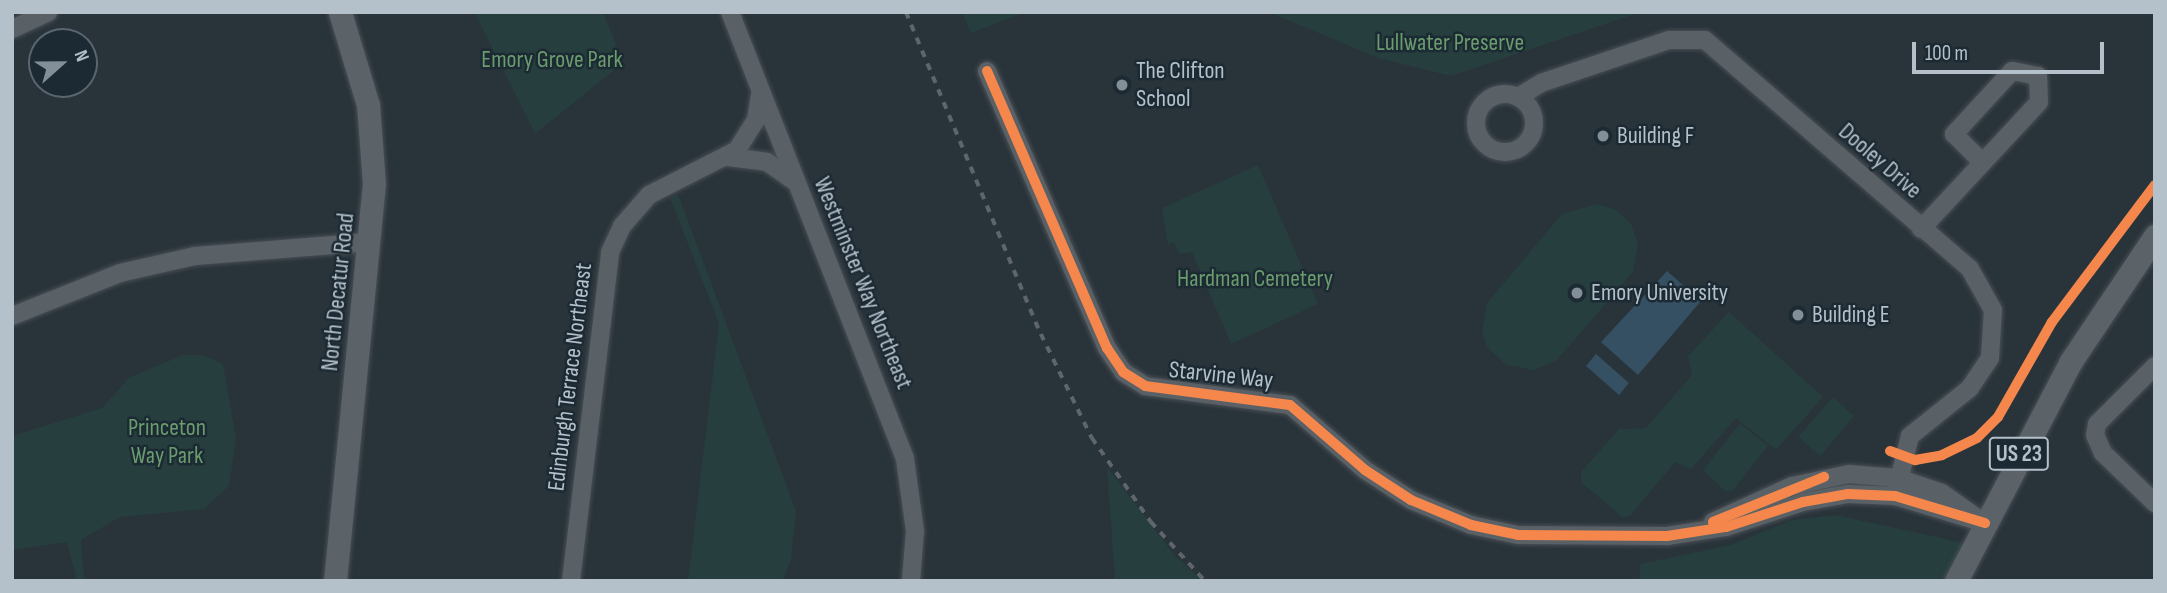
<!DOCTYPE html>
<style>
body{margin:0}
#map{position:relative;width:2167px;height:593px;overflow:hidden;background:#29333a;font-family:"Sofia Sans Condensed",sans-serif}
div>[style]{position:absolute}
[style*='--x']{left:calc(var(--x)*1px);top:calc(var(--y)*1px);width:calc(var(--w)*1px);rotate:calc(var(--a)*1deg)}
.green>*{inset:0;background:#263e3e}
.water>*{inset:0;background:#355063}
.roads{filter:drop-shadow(0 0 2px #484f54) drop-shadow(0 0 2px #484f54)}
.minor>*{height:18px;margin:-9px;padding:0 9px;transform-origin:9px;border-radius:9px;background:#5a6166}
.minor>.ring{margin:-9px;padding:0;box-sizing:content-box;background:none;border:18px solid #5a6166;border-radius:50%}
.major>*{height:23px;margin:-11.5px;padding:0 11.5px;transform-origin:11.5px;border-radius:11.5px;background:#5c6368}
.rail>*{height:3.5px;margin-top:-1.75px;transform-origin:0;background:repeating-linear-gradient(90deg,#5e656b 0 7px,transparent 0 14px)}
.cycleway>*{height:10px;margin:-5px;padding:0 5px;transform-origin:5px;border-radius:5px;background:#f5874c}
.dots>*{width:19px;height:19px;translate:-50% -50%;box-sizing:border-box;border:4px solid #1c2a34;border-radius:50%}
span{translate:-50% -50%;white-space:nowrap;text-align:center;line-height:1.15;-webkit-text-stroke:5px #1c2a34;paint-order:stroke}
.shield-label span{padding:2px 5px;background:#1c2a34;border:2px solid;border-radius:5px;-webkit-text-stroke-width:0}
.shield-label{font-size:23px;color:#b4c0ca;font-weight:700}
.park-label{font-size:24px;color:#6a9c6d}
.poi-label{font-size:24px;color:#b4c0ca}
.left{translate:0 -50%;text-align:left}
.street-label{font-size:24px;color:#b4c0ca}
.frame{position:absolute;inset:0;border:14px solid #b4c0ca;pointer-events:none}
.north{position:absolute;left:28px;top:28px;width:70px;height:70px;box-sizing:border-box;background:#1c2a34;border:2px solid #596670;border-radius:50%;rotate:69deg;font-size:19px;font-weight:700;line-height:28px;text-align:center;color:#b4c0ca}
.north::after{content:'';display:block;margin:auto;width:24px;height:32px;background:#838f98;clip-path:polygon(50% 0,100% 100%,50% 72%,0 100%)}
.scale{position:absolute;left:1912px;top:42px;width:192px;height:32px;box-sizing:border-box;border:4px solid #b4c0ca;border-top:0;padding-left:9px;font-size:21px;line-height:24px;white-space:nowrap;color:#b4c0ca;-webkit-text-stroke:5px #1c2a34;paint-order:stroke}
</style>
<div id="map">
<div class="green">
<i style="clip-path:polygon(474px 12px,603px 12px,621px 57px,618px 67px,535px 134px)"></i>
<i style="clip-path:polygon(962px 12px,1026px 12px,971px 33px)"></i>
<i style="clip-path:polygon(1268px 12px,1641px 12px,1451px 76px,1378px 58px)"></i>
<i style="clip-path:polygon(1258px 165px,1318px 304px,1231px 344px,1192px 252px,1179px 254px,1174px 242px,1168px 245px,1162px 208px)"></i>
<i style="clip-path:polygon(678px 194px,796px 511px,791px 560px,782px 581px,688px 581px,719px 323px,670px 198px)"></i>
<i style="clip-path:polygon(1597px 204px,1615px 209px,1631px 224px,1638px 244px,1633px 272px,1557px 360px,1534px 370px,1506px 365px,1487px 347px,1482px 332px,1487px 303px,1562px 214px)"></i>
<i style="clip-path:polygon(1729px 312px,1823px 397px,1776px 450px,1736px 418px,1691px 469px,1675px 462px,1630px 516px,1622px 517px,1581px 482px,1581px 472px,1619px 429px,1646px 428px,1692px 375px,1688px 356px)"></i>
<i style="clip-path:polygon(183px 355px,203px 355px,223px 364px,236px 439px,229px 486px,204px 509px,120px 517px,81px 540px,84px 581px,77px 581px,67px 542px,12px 550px,12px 436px,102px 408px,130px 377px)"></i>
<i style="clip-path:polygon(1833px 397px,1854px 416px,1820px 456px,1798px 437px)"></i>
<i style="clip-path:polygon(1740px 423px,1768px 446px,1732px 491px,1725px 491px,1703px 470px)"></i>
<i style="clip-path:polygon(1107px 467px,1176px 557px,1204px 581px,1115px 581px)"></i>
<i style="clip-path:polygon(1836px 515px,1973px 545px,1955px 581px,1639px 581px,1640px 564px,1730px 545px,1792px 520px)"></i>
</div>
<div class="water">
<i style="clip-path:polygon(1667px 271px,1701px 301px,1638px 375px,1601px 342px)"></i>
<i style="clip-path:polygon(1596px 354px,1629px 383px,1619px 395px,1586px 366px)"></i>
</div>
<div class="roads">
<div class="minor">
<i style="--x:730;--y:12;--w:480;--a:68.6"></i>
<i style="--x:905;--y:459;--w:73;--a:82.1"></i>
<i style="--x:915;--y:531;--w:50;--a:94.6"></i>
<i style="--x:12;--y:29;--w:40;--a:-25"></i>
<i style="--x:987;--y:71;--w:302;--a:66.6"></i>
<i style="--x:1107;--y:348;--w:29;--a:56"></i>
<i style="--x:1123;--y:372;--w:26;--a:32"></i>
<i style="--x:1145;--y:386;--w:146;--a:7.5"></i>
<i style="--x:1290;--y:405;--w:99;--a:40.9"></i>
<i style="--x:1365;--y:470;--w:55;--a:33.1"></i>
<i style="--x:1411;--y:500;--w:65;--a:22.6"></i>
<i style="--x:1471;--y:525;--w:48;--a:12"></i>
<i style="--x:1518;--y:535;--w:149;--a:0.4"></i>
<i style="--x:1667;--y:536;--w:60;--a:-8.7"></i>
<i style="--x:1726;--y:527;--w:81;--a:-18"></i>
<i style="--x:1803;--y:502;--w:46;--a:-10.1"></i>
<i style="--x:1848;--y:494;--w:47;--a:2.4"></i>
<i style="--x:1895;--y:496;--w:94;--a:16.7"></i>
<i class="ring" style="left:1476px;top:94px;width:40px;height:40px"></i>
<i style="--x:1518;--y:97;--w:27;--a:-31"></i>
<i style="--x:1541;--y:83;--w:135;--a:-18.6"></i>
<i style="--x:1669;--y:40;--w:36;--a:0"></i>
<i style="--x:1705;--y:40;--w:350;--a:40.8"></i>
<i style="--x:1970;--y:269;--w:47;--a:60.7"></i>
<i style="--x:1993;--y:310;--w:48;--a:93.6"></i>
<i style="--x:1990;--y:358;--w:36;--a:124"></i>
<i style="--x:1970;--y:388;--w:77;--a:141.3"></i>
<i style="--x:1910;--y:436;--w:62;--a:104"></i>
<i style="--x:728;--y:157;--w:39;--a:7"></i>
<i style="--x:767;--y:162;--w:32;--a:35"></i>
<i style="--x:1921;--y:229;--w:173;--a:-47.1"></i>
<i style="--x:2039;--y:102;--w:26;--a:-92"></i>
<i style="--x:2038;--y:76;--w:26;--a:-169"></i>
<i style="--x:2012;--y:71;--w:86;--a:132.6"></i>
<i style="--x:1954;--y:134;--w:40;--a:45"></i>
<i style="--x:12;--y:316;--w:116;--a:-21.7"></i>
<i style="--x:120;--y:273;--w:77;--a:-12.8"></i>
<i style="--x:195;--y:256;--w:176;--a:-4.6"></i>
<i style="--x:2155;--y:366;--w:82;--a:135"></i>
<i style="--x:2097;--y:424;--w:11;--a:100"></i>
<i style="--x:2095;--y:435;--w:20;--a:66"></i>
<i style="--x:2103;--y:453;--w:72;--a:43.9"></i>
<i style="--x:1713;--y:522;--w:87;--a:-24.5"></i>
<i style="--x:1792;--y:486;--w:58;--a:-11.9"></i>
<i style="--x:1849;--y:474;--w:49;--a:4.7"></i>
<i style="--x:1898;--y:478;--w:46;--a:18.8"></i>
<i style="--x:1942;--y:493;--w:52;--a:35.5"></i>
<i style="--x:571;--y:581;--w:331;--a:-83.2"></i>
<i style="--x:610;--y:252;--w:29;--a:-65"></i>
<i style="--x:622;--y:226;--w:41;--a:-48.9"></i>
<i style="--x:649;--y:195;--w:99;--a:-27.1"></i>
<i style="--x:737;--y:150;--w:36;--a:-58"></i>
<i style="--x:756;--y:120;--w:26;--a:-81"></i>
</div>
<div class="major">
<i style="--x:335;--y:581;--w:399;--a:-84.4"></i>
<i style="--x:374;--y:184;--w:79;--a:-94.3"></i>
<i style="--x:368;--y:105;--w:97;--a:-106.8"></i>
<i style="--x:1956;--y:581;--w:248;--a:-62.4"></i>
<i style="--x:2071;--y:361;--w:151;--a:-56.1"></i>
</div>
</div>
<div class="rail">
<i style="--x:906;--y:12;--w:349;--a:67.3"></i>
<i style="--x:1041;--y:334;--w:116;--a:63.9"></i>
<i style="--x:1092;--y:438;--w:103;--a:54.9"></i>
<i style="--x:1151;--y:522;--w:80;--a:47.5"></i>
</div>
<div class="cycleway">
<i style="--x:987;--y:71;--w:302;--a:66.6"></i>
<i style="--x:1107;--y:348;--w:29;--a:56"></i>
<i style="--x:1123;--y:372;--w:26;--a:32"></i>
<i style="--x:1145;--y:386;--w:146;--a:7.5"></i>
<i style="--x:1290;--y:405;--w:99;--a:40.9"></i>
<i style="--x:1365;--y:470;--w:55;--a:33.1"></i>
<i style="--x:1411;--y:500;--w:65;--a:22.6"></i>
<i style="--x:1471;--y:525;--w:48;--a:12"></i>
<i style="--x:1518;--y:535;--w:149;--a:0.4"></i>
<i style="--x:1667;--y:536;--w:60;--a:-8.7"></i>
<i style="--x:1726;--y:527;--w:81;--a:-18"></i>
<i style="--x:1803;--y:502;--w:46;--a:-10.1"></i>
<i style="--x:1848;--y:494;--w:47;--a:2.4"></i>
<i style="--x:1895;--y:496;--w:94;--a:16.7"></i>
<i style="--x:1890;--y:451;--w:27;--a:20"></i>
<i style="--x:1915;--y:460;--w:27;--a:-10"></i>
<i style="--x:1942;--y:455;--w:39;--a:-26"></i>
<i style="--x:1977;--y:438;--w:30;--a:-45"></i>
<i style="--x:1998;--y:417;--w:109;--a:-60.4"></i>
<i style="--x:2052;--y:322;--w:171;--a:-53.1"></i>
<i style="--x:1713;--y:522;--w:120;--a:-22.1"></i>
</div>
<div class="dots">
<i style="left:1122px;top:85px;background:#838f98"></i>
<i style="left:1603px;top:136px;background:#838f98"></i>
<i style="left:1577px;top:293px;background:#838f98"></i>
<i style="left:1798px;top:315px;background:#838f98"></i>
</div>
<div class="shield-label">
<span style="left:2019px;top:454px">US 23</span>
</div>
<div class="park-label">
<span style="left:1450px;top:43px">Lullwater Preserve</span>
<span style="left:552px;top:60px">Emory Grove Park</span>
<span style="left:1255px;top:279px">Hardman Cemetery</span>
<span style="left:167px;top:442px">Princeton<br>Way Park</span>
</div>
<div class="poi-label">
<span class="left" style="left:1136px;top:85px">The Clifton<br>School</span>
<span class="left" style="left:1617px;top:136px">Building F</span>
<span class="left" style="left:1591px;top:293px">Emory University</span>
<span class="left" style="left:1812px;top:315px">Building E</span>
</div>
<div class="street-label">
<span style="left:1880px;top:161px;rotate:41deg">Dooley Drive</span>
<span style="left:863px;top:283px;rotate:68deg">Westminster Way Northeast</span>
<span style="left:338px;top:292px;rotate:-84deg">North Decatur Road</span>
<span style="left:1221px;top:375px;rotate:6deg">Starvine Way</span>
<span style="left:570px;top:377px;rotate:-83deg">Edinburgh Terrace Northeast</span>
</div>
<div class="frame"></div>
<div class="north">N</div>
<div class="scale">100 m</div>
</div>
